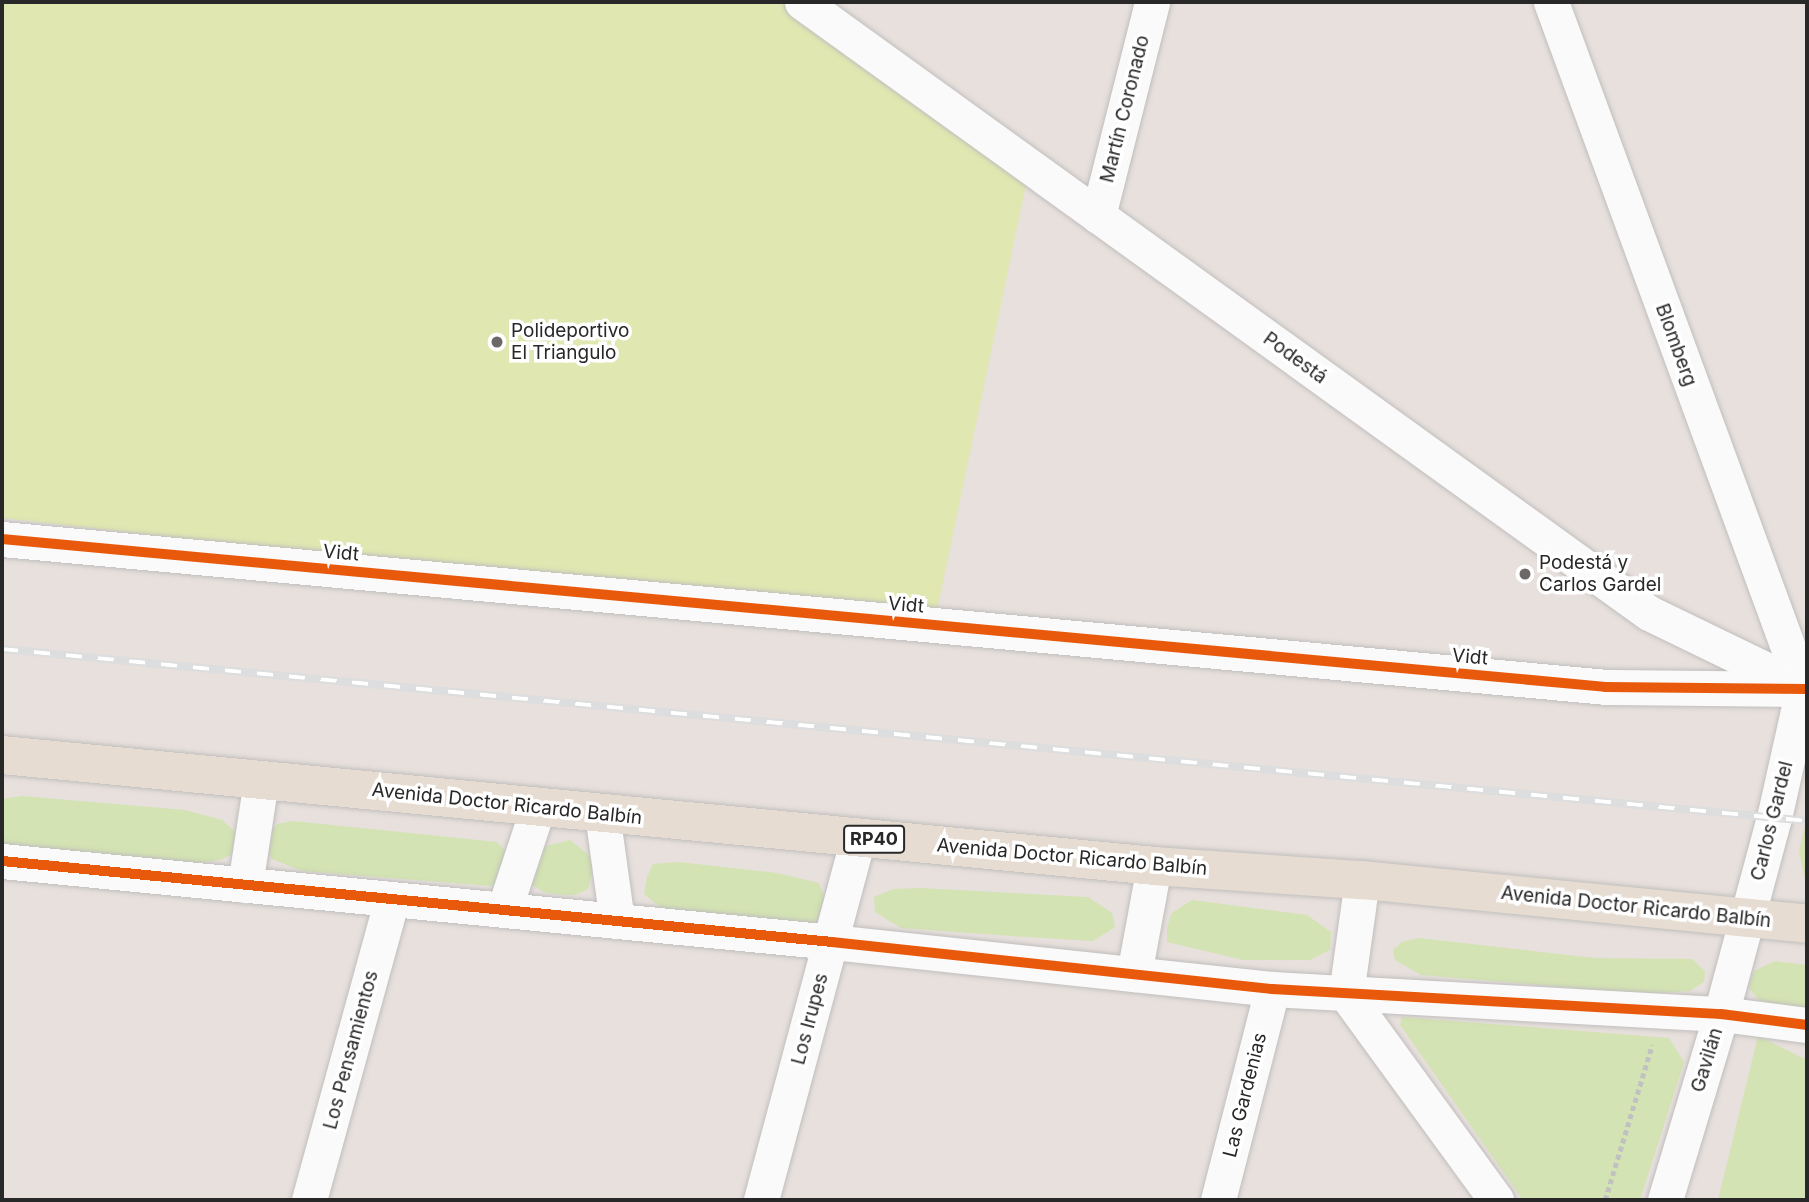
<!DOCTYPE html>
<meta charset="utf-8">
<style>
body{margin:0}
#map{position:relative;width:1809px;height:1202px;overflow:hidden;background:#e7e0dc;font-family:Inter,sans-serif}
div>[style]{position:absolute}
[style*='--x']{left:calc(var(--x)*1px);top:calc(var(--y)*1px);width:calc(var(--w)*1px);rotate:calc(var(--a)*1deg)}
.green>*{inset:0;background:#d3e3b3}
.pitch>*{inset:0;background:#e0e7b1}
.path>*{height:4.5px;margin-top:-2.25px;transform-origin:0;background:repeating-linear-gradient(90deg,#c2c1c1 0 5px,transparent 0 8.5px)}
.roads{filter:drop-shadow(0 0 2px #c0bebe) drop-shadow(0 0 2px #c0bebe)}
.street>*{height:35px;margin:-17.5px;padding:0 17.5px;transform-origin:17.5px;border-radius:17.5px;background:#fbfafa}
.primary>*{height:38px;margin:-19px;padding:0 19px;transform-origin:19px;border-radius:19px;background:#e6dcd1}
.rail>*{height:8px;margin-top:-4px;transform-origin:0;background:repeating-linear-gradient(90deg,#fff 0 16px,#dcddde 0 32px);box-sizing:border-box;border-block:2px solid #dcddde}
.cycleway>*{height:10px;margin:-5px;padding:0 5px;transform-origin:5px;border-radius:5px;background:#e8590c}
.dots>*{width:19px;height:19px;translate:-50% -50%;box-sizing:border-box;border:4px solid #fff;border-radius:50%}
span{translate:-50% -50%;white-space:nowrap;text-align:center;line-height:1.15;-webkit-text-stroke:7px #fff;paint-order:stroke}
.shield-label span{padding:2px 5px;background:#fff;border:2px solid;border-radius:5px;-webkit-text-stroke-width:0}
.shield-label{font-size:18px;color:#282828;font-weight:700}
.street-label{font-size:19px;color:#282828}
.poi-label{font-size:19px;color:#282828}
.left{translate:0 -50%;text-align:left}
.frame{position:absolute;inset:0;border:4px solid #282828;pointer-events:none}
</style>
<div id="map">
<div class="green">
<i style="clip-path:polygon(22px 796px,185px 810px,222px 820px,240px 836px,239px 851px,220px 860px,193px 864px,2px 850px,2px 799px)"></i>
<i style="clip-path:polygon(1807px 816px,1807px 889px,1799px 851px)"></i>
<i style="clip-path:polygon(293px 821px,497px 842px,508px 854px,502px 880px,490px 886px,302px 871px,272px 859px,262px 842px,277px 824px)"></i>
<i style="clip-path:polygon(570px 840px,589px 855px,593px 869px,588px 889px,576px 895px,563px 895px,546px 893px,528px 883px,543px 847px)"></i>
<i style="clip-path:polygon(678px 862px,777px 873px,819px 883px,826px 903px,829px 928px,701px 920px,661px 908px,644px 894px,647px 877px,653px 864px)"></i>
<i style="clip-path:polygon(920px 888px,1088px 897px,1112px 913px,1115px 927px,1093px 941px,1025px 937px,901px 928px,875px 912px,874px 897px,893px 889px)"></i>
<i style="clip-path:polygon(1192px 900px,1307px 915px,1331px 932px,1330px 950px,1310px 960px,1243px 960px,1167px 942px,1167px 927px,1172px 913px)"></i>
<i style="clip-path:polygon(1419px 938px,1594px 958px,1692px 959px,1705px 971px,1704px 982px,1690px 991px,1647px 994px,1421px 975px,1395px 960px,1393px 950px,1402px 942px)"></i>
<i style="clip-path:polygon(1775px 961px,1807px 965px,1807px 1008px,1769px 1004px,1758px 999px,1748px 987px,1754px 971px)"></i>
<i style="clip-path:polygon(1402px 1017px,1669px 1038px,1684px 1062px,1640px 1200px,1523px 1200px,1400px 1025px)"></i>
<i style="clip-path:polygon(1758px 1036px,1807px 1060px,1807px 1200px,1718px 1200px)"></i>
</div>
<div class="pitch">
<i style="clip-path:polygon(2px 2px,802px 2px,1030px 165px,934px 625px,2px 518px)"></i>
</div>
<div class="path">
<i style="--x:1605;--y:1200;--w:162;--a:-73.1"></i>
</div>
<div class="roads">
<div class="street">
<i style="--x:802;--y:2;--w:1044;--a:35.81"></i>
<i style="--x:1649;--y:613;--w:162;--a:25.9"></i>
<i style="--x:1551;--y:2;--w:731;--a:69.83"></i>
<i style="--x:1098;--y:216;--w:221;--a:-75.8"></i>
<i style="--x:2;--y:539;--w:1610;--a:5.27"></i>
<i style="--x:1605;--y:687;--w:202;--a:0.6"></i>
<i style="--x:602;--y:813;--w:109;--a:82.1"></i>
<i style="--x:2;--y:861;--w:834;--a:5.57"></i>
<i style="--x:832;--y:942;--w:443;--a:6.1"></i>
<i style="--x:1272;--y:989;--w:450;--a:3.2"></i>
<i style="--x:1721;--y:1014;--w:87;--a:7.3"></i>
<i style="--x:1362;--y:880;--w:115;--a:98"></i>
<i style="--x:1346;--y:994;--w:255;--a:53.9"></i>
<i style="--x:245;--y:885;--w:106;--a:-81.3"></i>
<i style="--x:504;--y:910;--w:108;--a:-71.7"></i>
<i style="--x:1134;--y:974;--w:110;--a:-79.5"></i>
<i style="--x:309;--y:1200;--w:312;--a:-74.6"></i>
<i style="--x:761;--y:1200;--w:375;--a:-75"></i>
<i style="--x:1218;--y:1200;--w:218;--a:-75.6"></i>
<i style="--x:1665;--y:1200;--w:194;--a:-73.2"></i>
<i style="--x:1721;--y:1014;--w:203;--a:-74.9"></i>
<i style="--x:1774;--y:818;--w:133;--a:-77.4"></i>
<i style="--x:1803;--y:688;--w:6;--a:-51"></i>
</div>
<div class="primary">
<i style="--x:2;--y:755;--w:1157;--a:5.5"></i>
<i style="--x:1154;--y:866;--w:208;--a:3.9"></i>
<i style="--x:1362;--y:880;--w:447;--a:5.6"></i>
</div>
</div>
<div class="rail">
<i style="--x:2;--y:649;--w:1813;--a:5.44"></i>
</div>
<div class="cycleway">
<i style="--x:2;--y:539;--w:1610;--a:5.27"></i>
<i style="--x:1605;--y:687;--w:202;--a:0.6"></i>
<i style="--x:2;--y:861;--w:834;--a:5.57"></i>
<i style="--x:832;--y:942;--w:443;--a:6.1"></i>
<i style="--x:1272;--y:989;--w:450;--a:3.2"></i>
<i style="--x:1721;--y:1014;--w:87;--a:7.3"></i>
</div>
<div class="dots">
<i style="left:497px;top:342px;background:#6b6867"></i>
<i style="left:1525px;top:574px;background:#6b6867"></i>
</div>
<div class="shield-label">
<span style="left:874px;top:839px">RP40</span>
</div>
<div class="street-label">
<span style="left:1125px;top:109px;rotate:-76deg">Martín Coronado</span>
<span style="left:1676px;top:345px;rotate:70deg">Blomberg</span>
<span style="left:1295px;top:358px;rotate:36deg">Podestá</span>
<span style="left:341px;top:553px;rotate:5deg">Vidt</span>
<span style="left:906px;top:605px;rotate:5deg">Vidt</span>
<span style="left:1470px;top:657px;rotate:5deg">Vidt</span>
<span style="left:507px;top:804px;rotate:6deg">Avenida Doctor Ricardo Balbín</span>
<span style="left:1772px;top:821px;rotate:-76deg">Carlos Gardel</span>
<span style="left:1072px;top:857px;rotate:5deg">Avenida Doctor Ricardo Balbín</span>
<span style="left:1636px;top:907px;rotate:6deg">Avenida Doctor Ricardo Balbín</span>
<span style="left:810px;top:1019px;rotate:-75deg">Los Irupes</span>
<span style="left:351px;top:1050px;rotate:-75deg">Los Pensamientos</span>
<span style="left:1707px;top:1060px;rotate:-73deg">Gavilán</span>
<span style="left:1245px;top:1095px;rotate:-76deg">Las Gardenias</span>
</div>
<div class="poi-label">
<span class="left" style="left:511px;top:342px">Polideportivo<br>El Triangulo</span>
<span class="left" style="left:1539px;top:574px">Podestá y<br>Carlos Gardel</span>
</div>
<div class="frame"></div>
</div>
